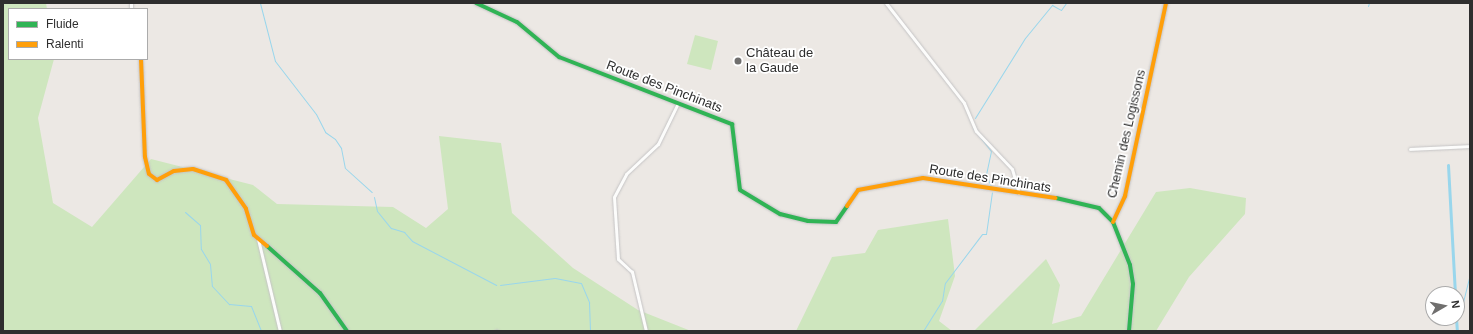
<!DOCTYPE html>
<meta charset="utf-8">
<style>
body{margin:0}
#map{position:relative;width:1473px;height:334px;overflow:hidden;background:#ece8e4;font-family:Arial,sans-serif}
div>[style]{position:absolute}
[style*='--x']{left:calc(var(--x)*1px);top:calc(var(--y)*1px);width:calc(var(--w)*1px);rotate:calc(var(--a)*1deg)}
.green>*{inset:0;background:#cee6be}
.stream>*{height:1px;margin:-0.5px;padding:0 0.5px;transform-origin:0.5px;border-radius:0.5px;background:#99d6ec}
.canal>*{height:3px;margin:-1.5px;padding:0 1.5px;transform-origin:1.5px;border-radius:1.5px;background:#99d6ec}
.roads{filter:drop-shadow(0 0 1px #c5c4c5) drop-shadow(0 0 1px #c5c4c5)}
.street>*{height:3px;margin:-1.5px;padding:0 1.5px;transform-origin:1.5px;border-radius:1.5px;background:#fcfcfb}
.fast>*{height:4px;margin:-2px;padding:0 2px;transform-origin:2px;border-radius:2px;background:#30b455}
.slow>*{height:4px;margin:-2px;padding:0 2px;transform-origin:2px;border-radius:2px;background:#ff9f0a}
.dots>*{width:11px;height:11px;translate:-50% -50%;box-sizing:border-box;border:2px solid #fff;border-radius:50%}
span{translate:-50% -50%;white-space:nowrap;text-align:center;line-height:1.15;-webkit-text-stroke:3.5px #fff;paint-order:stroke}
.poi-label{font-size:13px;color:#2e2e2e}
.left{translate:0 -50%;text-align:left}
.street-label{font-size:13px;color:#2e2e2e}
.frame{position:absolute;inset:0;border:4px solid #2e2e2e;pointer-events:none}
.legend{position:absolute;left:8px;top:8px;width:140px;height:52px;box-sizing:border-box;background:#fff;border:1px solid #ababab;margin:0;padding:5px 7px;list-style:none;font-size:12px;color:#2e2e2e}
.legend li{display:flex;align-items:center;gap:8px;height:20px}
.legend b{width:20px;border:1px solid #ababab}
.north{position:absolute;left:1425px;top:286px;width:40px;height:40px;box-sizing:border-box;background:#fff;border:1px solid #ababab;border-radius:50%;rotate:81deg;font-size:11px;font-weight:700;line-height:16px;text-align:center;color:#2e2e2e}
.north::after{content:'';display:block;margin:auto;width:14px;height:18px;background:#706f6e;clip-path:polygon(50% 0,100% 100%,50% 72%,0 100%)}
</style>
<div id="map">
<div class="green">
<i style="clip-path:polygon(3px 3px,46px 3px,47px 9px,9px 9px,9px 59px,54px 59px,38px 118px,53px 203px,92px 227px,151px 159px,253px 185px,277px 204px,393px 207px,426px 228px,448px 209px,439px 136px,501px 143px,512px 213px,573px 268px,638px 310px,691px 331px,3px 331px)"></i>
<i style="clip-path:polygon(695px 35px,718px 41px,711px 70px,687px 64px)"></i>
<i style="clip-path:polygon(1190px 188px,1246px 198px,1245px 214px,1189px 277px,1156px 331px,974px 331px,1046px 259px,1060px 285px,1052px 324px,1081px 316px,1156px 192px)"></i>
<i style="clip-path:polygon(948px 219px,955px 276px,939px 321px,952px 331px,796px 331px,832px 257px,865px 253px,878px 230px)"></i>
</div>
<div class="stream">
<i style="--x:260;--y:3;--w:60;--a:75.5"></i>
<i style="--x:275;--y:61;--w:67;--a:52.3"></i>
<i style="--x:316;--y:114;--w:20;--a:63"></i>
<i style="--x:325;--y:132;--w:12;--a:35"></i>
<i style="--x:335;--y:139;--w:11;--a:56"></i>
<i style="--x:341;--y:148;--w:20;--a:79"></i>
<i style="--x:345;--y:168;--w:36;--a:42"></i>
<i style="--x:1087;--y:3;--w:3;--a:0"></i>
<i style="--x:1368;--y:6;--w:3;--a:-72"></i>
<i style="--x:975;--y:118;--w:94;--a:-58"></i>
<i style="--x:1025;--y:38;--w:43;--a:-50.7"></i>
<i style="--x:1052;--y:5;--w:10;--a:29"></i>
<i style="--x:1061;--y:10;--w:9;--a:-54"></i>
<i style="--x:973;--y:128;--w:29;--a:52"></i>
<i style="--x:991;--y:151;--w:25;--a:102"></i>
<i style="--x:986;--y:175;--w:12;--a:66"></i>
<i style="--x:374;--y:197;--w:14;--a:78"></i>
<i style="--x:377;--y:211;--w:22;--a:51"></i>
<i style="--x:391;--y:228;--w:14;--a:17"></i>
<i style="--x:404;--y:232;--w:12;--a:48"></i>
<i style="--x:412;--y:241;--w:95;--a:27.6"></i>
<i style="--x:185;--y:212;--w:20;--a:41"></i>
<i style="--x:200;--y:225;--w:24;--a:88"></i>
<i style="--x:201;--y:249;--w:17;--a:59"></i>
<i style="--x:210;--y:264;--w:22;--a:85"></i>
<i style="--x:212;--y:286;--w:25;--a:47"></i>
<i style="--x:229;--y:304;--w:22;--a:5"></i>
<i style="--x:251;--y:306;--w:27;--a:68"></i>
<i style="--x:500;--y:285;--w:55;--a:-7.3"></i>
<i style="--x:555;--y:278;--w:26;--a:11"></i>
<i style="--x:581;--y:283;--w:21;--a:67"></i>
<i style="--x:589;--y:302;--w:29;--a:88"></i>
<i style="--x:1462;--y:306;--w:32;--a:-76"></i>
<i style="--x:923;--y:331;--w:36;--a:-58"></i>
<i style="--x:942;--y:301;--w:18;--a:-81"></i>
<i style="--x:945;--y:283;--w:61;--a:-52.9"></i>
<i style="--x:982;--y:234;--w:4;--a:0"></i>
<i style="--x:986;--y:234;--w:42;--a:-81.9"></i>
</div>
<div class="canal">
<i style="--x:1448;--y:165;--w:129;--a:86.9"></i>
<i style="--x:1456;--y:318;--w:13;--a:86"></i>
</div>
<div class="roads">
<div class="street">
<i style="--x:886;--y:3;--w:127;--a:52"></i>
<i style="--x:964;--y:103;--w:30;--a:67"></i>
<i style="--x:976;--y:131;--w:52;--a:46.5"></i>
<i style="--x:1012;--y:169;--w:25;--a:74"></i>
<i style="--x:131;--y:9;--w:6;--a:-90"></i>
<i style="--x:1410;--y:149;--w:60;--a:-2.9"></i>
<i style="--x:258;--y:239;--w:95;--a:76.6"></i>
<i style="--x:496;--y:331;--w:1;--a:0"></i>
<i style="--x:646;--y:331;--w:61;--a:-103.3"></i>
<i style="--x:632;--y:272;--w:19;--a:-137"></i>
<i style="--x:618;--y:259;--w:62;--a:-93.7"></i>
<i style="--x:614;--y:197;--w:26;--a:-62"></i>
<i style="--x:626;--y:174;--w:44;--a:-43.2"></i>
<i style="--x:658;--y:144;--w:43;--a:-64"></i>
</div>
<div class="fast">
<i style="--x:476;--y:3;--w:45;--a:24.9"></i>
<i style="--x:517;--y:22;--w:55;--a:39.8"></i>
<i style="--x:559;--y:57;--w:186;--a:21.2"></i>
<i style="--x:732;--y:124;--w:66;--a:83.1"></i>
<i style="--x:740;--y:190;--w:47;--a:31"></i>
<i style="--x:780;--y:214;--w:29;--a:14"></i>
<i style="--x:808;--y:221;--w:28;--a:2"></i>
<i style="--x:836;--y:222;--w:19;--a:-55"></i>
<i style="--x:1056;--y:198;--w:44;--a:13.1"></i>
<i style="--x:1099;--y:208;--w:20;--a:45"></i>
<i style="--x:1113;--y:222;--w:46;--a:68.4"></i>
<i style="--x:1130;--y:265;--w:19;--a:81"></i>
<i style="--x:1133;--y:284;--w:47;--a:94.9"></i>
<i style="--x:267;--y:246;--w:71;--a:41.6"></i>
<i style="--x:320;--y:293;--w:47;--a:54.6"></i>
</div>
<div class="slow">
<i style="--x:141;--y:59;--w:98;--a:87.7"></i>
<i style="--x:145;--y:157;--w:17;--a:77"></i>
<i style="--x:149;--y:174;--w:10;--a:37"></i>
<i style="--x:157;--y:180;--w:19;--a:-28"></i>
<i style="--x:174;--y:171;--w:19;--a:-6"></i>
<i style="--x:193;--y:169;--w:35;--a:18"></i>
<i style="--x:226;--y:180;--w:35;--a:55"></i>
<i style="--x:246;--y:209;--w:27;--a:73"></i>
<i style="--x:254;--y:235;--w:17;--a:40"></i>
<i style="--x:847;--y:206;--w:19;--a:-55"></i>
<i style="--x:858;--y:190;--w:66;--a:-10.5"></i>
<i style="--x:923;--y:178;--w:134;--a:8.6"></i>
<i style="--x:1113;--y:222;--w:29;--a:-65"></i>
<i style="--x:1125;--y:196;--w:197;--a:-78"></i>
</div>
</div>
<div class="dots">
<i style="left:738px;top:61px;background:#706f6e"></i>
</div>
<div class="poi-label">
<span class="left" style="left:746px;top:61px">Château de<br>la Gaude</span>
</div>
<div class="street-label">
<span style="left:664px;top:87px;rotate:21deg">Route des Pinchinats</span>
<span style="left:1127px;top:134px;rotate:-77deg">Chemin des Logissons</span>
<span style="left:990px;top:179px;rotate:9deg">Route des Pinchinats</span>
</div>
<div class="frame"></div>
<ul class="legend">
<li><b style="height:5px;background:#30b455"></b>Fluide</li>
<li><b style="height:5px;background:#ff9f0a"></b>Ralenti</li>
</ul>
<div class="north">N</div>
</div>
